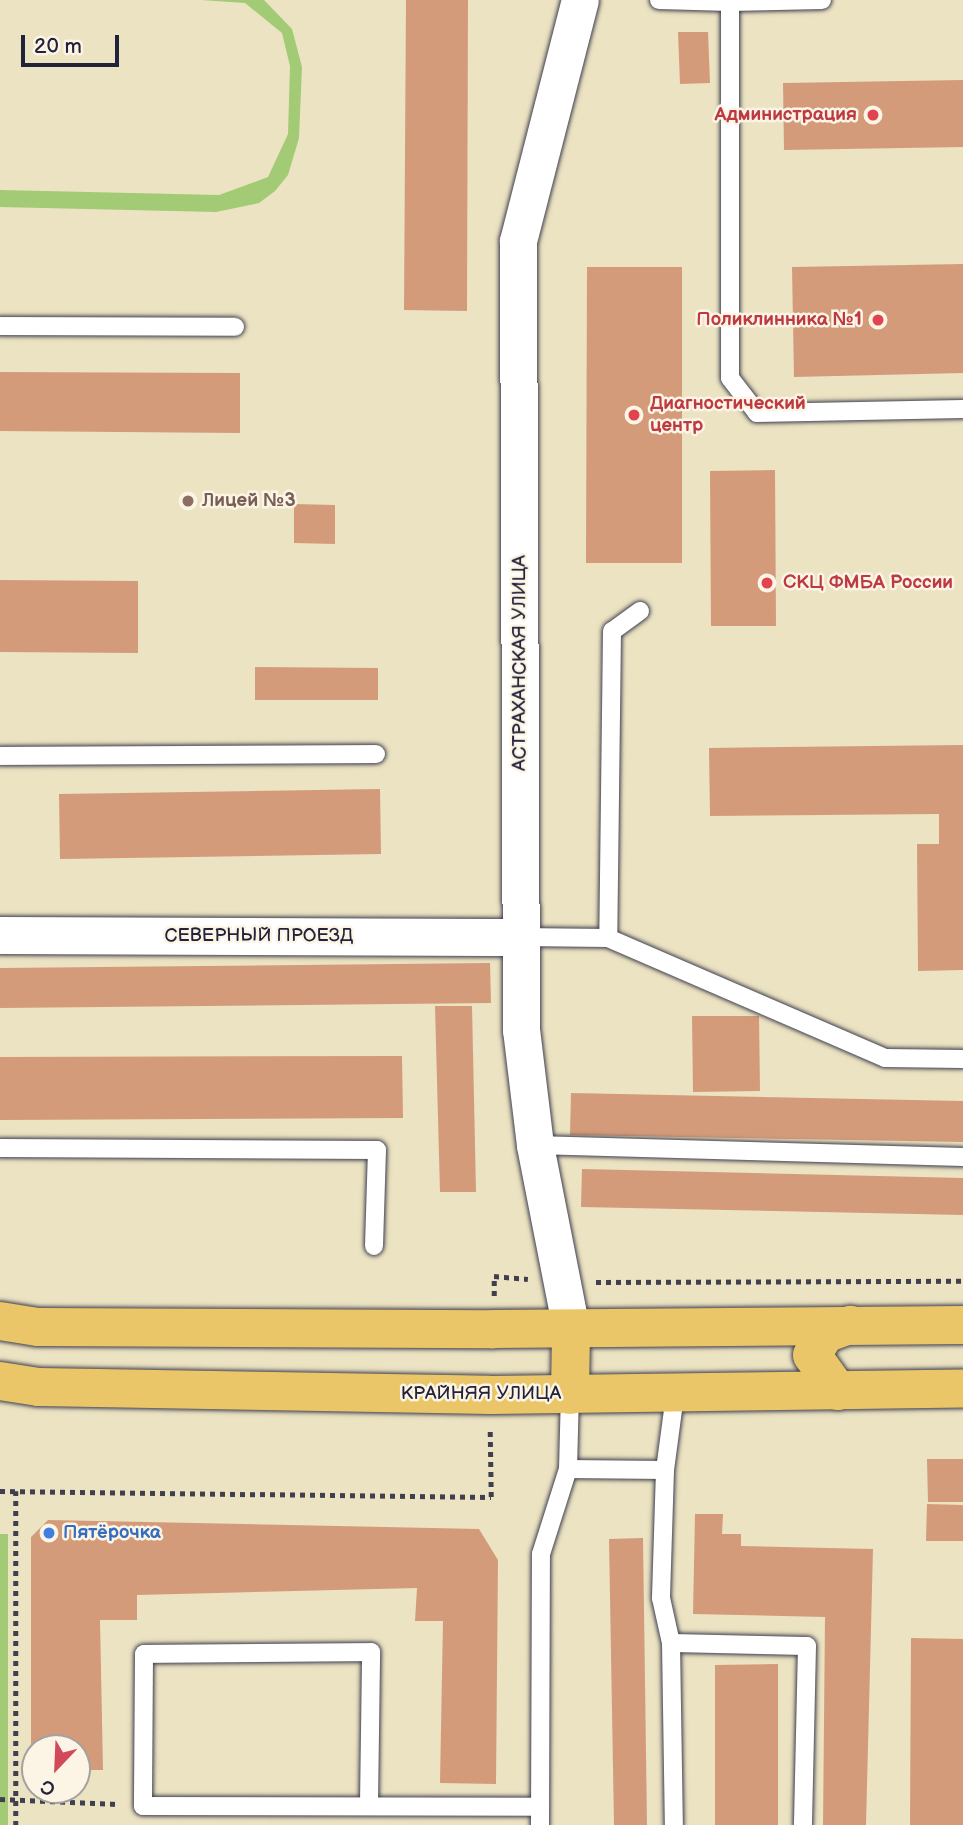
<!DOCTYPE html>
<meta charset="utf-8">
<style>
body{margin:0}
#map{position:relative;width:963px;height:1825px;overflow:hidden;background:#ebe3c2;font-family:"Balsamiq Sans",sans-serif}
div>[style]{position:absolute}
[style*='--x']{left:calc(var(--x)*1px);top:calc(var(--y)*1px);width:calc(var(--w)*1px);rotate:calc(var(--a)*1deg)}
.green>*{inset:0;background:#a3ca75}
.building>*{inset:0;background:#d39b7a}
.path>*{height:4.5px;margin-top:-2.25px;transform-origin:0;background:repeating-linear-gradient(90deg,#403f4f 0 5px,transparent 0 10px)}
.roads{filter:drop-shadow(0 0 2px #403f4f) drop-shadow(0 0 2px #403f4f)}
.service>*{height:18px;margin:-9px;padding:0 9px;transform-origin:9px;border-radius:9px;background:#fff}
.minor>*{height:37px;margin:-18.5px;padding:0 18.5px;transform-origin:18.5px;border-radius:18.5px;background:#fff}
.primary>*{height:38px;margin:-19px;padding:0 19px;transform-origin:19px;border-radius:19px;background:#ebc669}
.dots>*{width:19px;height:19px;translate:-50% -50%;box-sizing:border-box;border:4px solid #fcf5e5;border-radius:50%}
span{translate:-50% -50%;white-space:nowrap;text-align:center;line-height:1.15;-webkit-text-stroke:5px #fcf5e5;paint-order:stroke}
.health-label{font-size:19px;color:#be3a42;font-weight:700}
.right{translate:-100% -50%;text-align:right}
.left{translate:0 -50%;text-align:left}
.education-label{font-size:19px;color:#785e54;font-weight:700}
.street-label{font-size:19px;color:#22223b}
.shop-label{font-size:19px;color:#366cbe;font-weight:700}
.north{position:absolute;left:21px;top:1734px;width:70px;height:70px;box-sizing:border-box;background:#fcf5e5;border:2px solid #a5a1a1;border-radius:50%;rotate:203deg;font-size:19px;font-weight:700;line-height:28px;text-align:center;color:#22223b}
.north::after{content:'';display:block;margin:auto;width:24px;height:32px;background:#d1495b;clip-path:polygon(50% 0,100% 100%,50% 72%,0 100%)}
.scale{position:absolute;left:21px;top:35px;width:98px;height:32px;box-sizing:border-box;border:4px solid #22223b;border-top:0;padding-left:9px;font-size:21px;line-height:24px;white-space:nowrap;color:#22223b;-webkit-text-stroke:5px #fcf5e5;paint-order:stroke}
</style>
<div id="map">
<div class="green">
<i style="clip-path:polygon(201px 0,264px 0,292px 29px,302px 67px,299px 138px,288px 175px,275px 191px,259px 203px,216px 212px,0 207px,0 190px,219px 195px,268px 177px,288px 134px,290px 66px,282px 33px,245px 3px)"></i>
<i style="clip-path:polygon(0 1534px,8px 1534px,8px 1825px,0 1825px)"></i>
</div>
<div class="building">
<i style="clip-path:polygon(406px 0,468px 0,467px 311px,404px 310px)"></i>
<i style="clip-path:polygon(678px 32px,708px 32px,710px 83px,680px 84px)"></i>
<i style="clip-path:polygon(963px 80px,963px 147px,784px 150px,783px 83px)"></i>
<i style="clip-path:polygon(963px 264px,963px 373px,794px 377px,792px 267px)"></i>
<i style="clip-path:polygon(587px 267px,682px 267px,682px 563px,586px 563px)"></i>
<i style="clip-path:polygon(0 372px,240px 373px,240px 433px,0 431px)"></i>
<i style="clip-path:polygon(775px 470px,776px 626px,711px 626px,710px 471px)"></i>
<i style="clip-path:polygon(294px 504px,335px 505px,335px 544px,294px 543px)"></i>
<i style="clip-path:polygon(0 580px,138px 581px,138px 653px,0 652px)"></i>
<i style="clip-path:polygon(255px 667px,378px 668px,378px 700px,255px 700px)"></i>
<i style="clip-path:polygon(963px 745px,963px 970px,918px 971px,917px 844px,939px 844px,939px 814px,710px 816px,709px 748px)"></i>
<i style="clip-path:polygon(380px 789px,381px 854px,60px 859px,59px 794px)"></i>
<i style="clip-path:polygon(490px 963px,491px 1003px,0 1008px,0 968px)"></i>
<i style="clip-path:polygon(435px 1006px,472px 1006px,476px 1192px,440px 1192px)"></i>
<i style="clip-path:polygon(692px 1016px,759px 1016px,760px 1091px,693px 1092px)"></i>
<i style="clip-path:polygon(402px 1056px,403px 1118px,0 1120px,0 1057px)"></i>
<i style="clip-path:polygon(571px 1093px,963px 1101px,963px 1142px,570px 1135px)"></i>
<i style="clip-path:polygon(582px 1169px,963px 1178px,963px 1215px,581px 1207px)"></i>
<i style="clip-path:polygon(927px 1459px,963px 1459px,963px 1502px,928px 1502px)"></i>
<i style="clip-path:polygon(927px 1504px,963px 1505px,963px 1541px,926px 1541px)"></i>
<i style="clip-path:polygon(695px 1514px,723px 1514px,722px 1534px,741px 1534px,741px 1546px,873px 1549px,866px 1825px,823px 1825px,825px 1617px,693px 1614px)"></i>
<i style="clip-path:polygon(48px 1520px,479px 1529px,498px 1560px,496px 1784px,440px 1783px,443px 1621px,415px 1621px,417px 1588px,137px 1595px,137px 1620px,100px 1620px,103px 1770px,77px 1770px,77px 1748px,35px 1748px,31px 1769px,31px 1537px)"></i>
<i style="clip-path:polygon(643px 1538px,647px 1825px,614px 1825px,609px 1539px)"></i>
<i style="clip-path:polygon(911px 1638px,963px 1639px,963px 1825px,910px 1825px)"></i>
<i style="clip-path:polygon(778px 1664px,778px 1825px,715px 1825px,715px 1665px)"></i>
</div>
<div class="path">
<i style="--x:596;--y:1282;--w:367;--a:-0.2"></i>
<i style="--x:494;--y:1296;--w:20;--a:-90"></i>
<i style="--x:494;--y:1276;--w:34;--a:5"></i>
<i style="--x:0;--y:1491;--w:491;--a:0.7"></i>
<i style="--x:491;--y:1497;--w:67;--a:-90.9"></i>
<i style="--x:16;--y:1491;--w:334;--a:90"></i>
<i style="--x:0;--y:1799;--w:118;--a:2.4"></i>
</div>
<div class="roads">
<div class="service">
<i style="--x:659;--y:0;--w:71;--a:1.6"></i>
<i style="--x:822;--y:0;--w:92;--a:178.8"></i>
<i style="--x:730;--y:2;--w:376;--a:90"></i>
<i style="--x:730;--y:378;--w:44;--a:52.4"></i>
<i style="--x:757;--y:413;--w:206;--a:-1.1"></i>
<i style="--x:0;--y:326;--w:235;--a:0.2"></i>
<i style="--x:640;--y:611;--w:34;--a:144"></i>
<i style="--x:612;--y:631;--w:307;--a:90.7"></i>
<i style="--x:608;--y:938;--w:302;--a:23.4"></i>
<i style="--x:885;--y:1058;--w:78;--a:0.7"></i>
<i style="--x:0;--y:756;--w:376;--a:-0.3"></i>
<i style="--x:519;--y:937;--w:89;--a:0.6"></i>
<i style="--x:535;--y:1145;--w:428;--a:1.6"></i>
<i style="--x:0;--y:1148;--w:377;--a:0.3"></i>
<i style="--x:377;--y:1150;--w:96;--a:91.8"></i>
<i style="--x:568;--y:1469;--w:97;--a:0.6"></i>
<i style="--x:665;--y:1470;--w:76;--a:-82.4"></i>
<i style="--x:665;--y:1470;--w:128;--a:91.8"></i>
<i style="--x:661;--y:1598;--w:46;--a:77.5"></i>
<i style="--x:671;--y:1643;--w:182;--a:89.1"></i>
<i style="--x:671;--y:1643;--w:136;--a:1.3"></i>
<i style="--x:807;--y:1646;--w:179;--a:91.3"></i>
<i style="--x:369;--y:1803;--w:151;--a:-89.2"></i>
<i style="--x:371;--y:1652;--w:227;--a:179.5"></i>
<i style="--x:144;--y:1654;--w:152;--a:90.4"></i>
<i style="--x:143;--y:1806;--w:397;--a:0.1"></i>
<i style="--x:540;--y:1825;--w:271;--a:-89.8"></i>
<i style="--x:541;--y:1554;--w:89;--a:-72.4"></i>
<i style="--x:568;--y:1469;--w:74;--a:-88.5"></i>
</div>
<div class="minor">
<i style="--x:0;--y:935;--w:519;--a:0.22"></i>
<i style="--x:571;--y:1329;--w:187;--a:-101.1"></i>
<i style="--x:535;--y:1145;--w:116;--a:-96.9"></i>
<i style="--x:521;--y:1030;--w:789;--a:-90.22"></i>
<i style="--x:518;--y:241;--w:249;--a:-75.6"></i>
</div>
<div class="primary">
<i style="--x:0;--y:1321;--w:38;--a:9"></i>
<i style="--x:38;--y:1327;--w:455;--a:0.3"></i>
<i style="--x:493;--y:1329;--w:470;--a:-0.5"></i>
<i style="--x:0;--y:1381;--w:39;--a:9"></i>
<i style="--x:39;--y:1387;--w:452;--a:1"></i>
<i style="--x:491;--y:1395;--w:472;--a:-0.8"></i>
<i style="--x:838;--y:1391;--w:44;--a:-125.8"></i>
<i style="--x:812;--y:1355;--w:25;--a:-58"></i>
<i style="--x:825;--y:1334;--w:27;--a:-20"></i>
<i style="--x:570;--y:1395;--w:66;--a:-89.1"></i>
</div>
</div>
<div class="dots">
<i style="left:873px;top:115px;background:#e0444e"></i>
<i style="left:878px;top:320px;background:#e0444e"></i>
<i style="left:634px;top:415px;background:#e0444e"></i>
<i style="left:188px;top:501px;background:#8d6e63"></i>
<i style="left:767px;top:583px;background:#e0444e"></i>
<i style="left:49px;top:1533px;background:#3f7fe0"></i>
</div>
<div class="health-label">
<span class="right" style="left:857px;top:115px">Администрация</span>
<span class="right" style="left:862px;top:320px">Поликлинника №1</span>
<span class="left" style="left:650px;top:415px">Диагностический<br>центр</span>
<span class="left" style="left:783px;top:583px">СКЦ ФМБА России</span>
</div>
<div class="education-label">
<span class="left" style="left:202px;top:501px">Лицей №3</span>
</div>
<div class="street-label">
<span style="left:520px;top:663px;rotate:-90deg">АСТРАХАНСКАЯ УЛИЦА</span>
<span style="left:259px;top:936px">СЕВЕРНЫЙ ПРОЕЗД</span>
<span style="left:481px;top:1394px">КРАЙНЯЯ УЛИЦА</span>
</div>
<div class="shop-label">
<span class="left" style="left:63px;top:1533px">Пятёрочка</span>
</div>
<div class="north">С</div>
<div class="scale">20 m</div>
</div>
